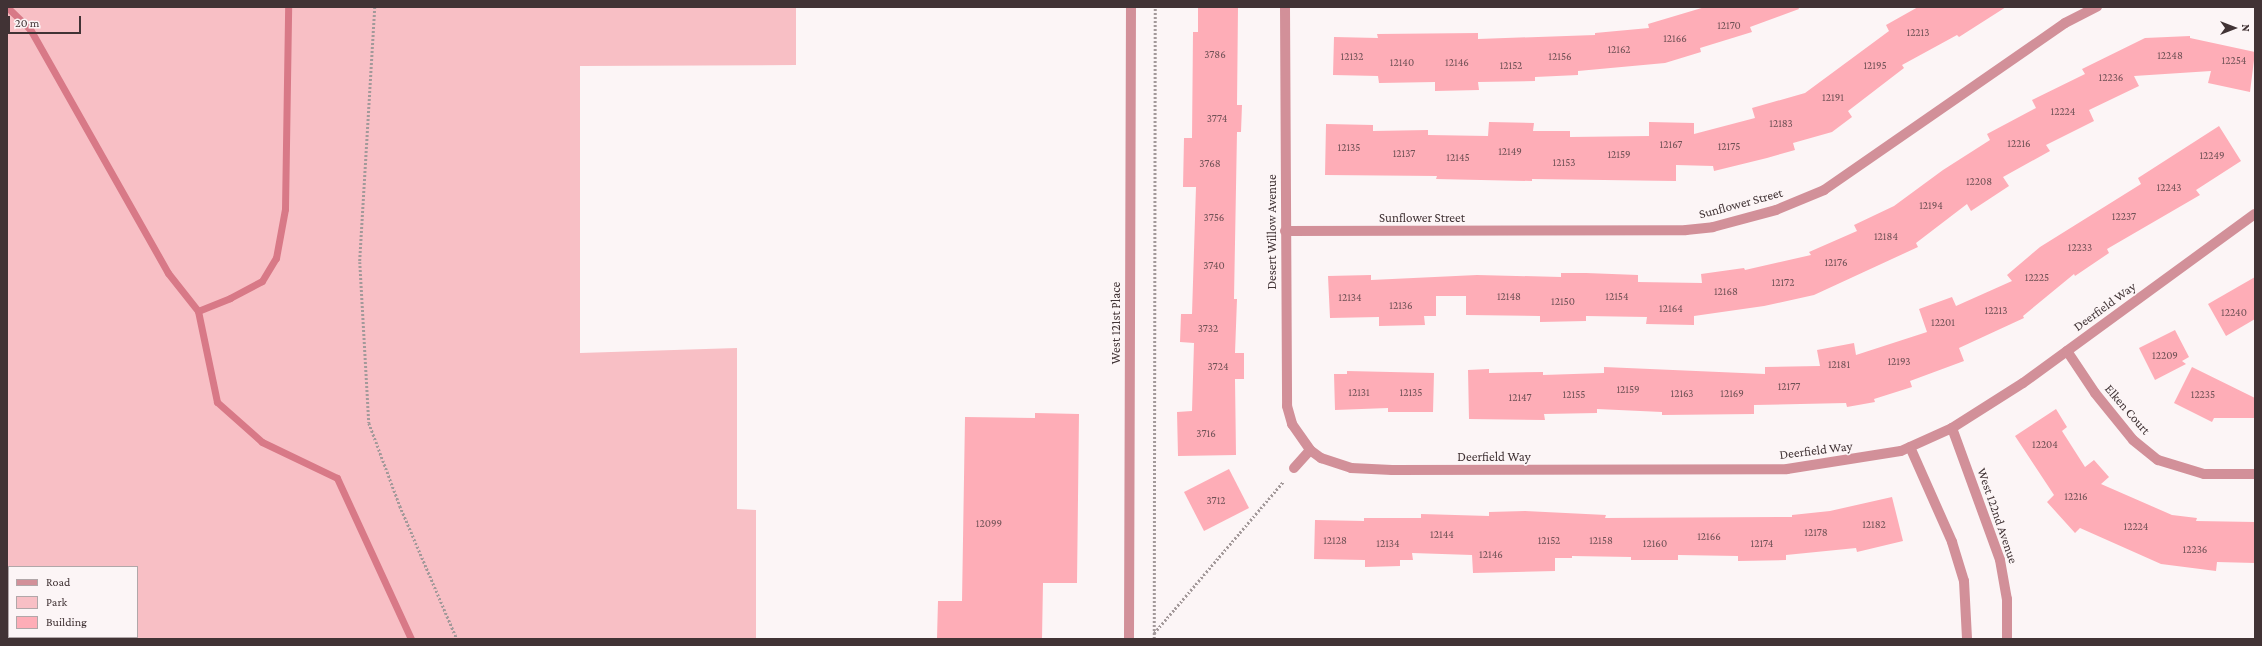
<!DOCTYPE html>
<style>
body{margin:0}
#map{position:relative;width:2262px;height:646px;overflow:hidden;background:#fcf5f6;font-family:"Crimson Pro",serif}
div>[style]{position:absolute}
[style*='--x']{left:calc(var(--x)*1px);top:calc(var(--y)*1px);width:calc(var(--w)*1px);rotate:calc(var(--a)*1deg)}
.green>*{inset:0;background:#f8bfc5}
.stream>*{height:7px;margin:-3.5px;padding:0 3.5px;transform-origin:3.5px;border-radius:3.5px;background:#d87987}
.building>*{inset:0;background:#feadb7}
.path>*{height:2.5px;margin-top:-1.25px;transform-origin:0;background:repeating-linear-gradient(90deg,#a3999a 0 2px,transparent 0 4px)}
.minor>*{height:10px;margin:-5px;padding:0 5px;transform-origin:5px;border-radius:5px;background:#d29099}
span{translate:-50% -50%;white-space:nowrap;text-align:center;line-height:1.15;-webkit-text-stroke:3.5px #fcf5f6;paint-order:stroke}
.number-label{font-size:11px;color:#705256}
.number-label span{-webkit-text-stroke-width:0}
.street-label{font-size:13px;color:#413335}
.frame{position:absolute;inset:0;border:8px solid #413335;pointer-events:none}
.legend{position:absolute;left:8px;top:566px;width:130px;height:72px;box-sizing:border-box;background:#fcf5f6;border:1px solid #b1a7a9;margin:0;padding:5px 7px;list-style:none;font-size:12px;color:#413335}
.legend li{display:flex;align-items:center;gap:8px;height:20px}
.legend b{width:20px;border:1px solid #b1a7a9}
.north{position:absolute;left:2214px;top:8px;width:40px;height:40px;-webkit-text-stroke:3px #fcf5f6;paint-order:stroke;rotate:90deg;font-size:11px;font-weight:700;line-height:16px;text-align:center;color:#413335}
.north::after{content:'';display:block;margin:auto;width:14px;height:18px;background:#413335;clip-path:polygon(50% 0,100% 100%,50% 72%,0 100%)}
.scale{position:absolute;left:8px;top:16px;width:73px;height:18px;box-sizing:border-box;border:2px solid #413335;border-top:0;padding-left:5px;font-size:12px;line-height:14px;white-space:nowrap;color:#413335;-webkit-text-stroke:3px #fcf5f6;paint-order:stroke}
</style>
<div id="map">
<div class="green">
<i style="clip-path:polygon(evenodd,7px 7px,796px 7px,796px 65px,580px 66px,580px 353px,737px 348px,737px 509px,756px 510px,756px 639px,7px 639px,7px 7px,9px 567px,137px 567px,137px 637px,9px 637px,9px 567px)"></i>
</div>
<div class="stream">
<i style="--x:7;--y:7;--w:32;--a:44"></i>
<i style="--x:30;--y:29;--w:280;--a:60.5"></i>
<i style="--x:168;--y:273;--w:48;--a:51.7"></i>
<i style="--x:198;--y:311;--w:93;--a:78.2"></i>
<i style="--x:217;--y:402;--w:60;--a:41.6"></i>
<i style="--x:262;--y:442;--w:83;--a:25.6"></i>
<i style="--x:337;--y:478;--w:177;--a:65.3"></i>
<i style="--x:198;--y:311;--w:35;--a:-22"></i>
<i style="--x:230;--y:298;--w:36;--a:-28"></i>
<i style="--x:262;--y:281;--w:27;--a:-59"></i>
<i style="--x:276;--y:258;--w:50;--a:-79.6"></i>
<i style="--x:285;--y:209;--w:202;--a:-89.1"></i>
</div>
<div class="building">
<i style="clip-path:polygon(1198px 7px,1238px 7px,1237px 105px,1242px 105px,1241px 132px,1237px 132px,1234px 299px,1237px 299px,1235px 353px,1244px 353px,1244px 379px,1235px 379px,1236px 455px,1178px 456px,1177px 412px,1192px 411px,1194px 343px,1180px 342px,1181px 314px,1192px 314px,1196px 187px,1183px 187px,1184px 138px,1192px 138px,1193px 32px,1198px 32px)"></i>
<i style="clip-path:polygon(1705px 7px,1798px 7px,1799px 9px,1750px 27px,1752px 32px,1700px 48px,1701px 52px,1665px 63px,1578px 71px,1578px 75px,1535px 77px,1535px 81px,1478px 82px,1479px 90px,1435px 91px,1435px 82px,1379px 83px,1378px 76px,1333px 75px,1334px 37px,1378px 38px,1377px 34px,1478px 33px,1478px 39px,1595px 35px,1595px 33px,1649px 28px,1648px 24px)"></i>
<i style="clip-path:polygon(1918px 7px,2006px 7px,1959px 37px,1957px 35px,1902px 65px,1904px 68px,1848px 111px,1852px 117px,1832px 132px,1793px 143px,1795px 150px,1767px 158px,1714px 171px,1713px 166px,1676px 165px,1676px 181px,1532px 179px,1532px 181px,1436px 179px,1437px 176px,1325px 175px,1326px 124px,1373px 125px,1373px 131px,1428px 130px,1428px 135px,1488px 136px,1489px 122px,1534px 123px,1533px 131px,1570px 131px,1570px 137px,1649px 136px,1649px 122px,1694px 123px,1694px 134px,1755px 118px,1752px 108px,1805px 93px,1889px 31px,1886px 25px)"></i>
<i style="clip-path:polygon(2190px 36px,2190px 38px,2255px 52px,2250px 92px,2208px 83px,2211px 71px,2134px 76px,2139px 86px,2089px 110px,2094px 121px,2046px 145px,2050px 151px,2003px 177px,2009px 186px,1971px 211px,1967px 204px,1916px 243px,1918px 247px,1814px 295px,1764px 306px,1694px 316px,1694px 325px,1646px 324px,1647px 317px,1586px 316px,1586px 321px,1540px 322px,1540px 316px,1466px 315px,1466px 296px,1436px 296px,1436px 316px,1424px 316px,1425px 325px,1379px 326px,1379px 317px,1330px 318px,1328px 276px,1371px 275px,1371px 280px,1477px 275px,1561px 277px,1561px 273px,1586px 273px,1638px 275px,1638px 282px,1702px 283px,1701px 274px,1744px 268px,1745px 270px,1811px 255px,1809px 252px,1857px 231px,1854px 225px,1894px 206px,1943px 170px,1990px 140px,1987px 134px,2036px 108px,2032px 100px,2085px 74px,2082px 69px,2145px 38px)"></i>
<i style="clip-path:polygon(2219px 126px,2241px 161px,2196px 190px,2200px 195px,2107px 249px,2109px 253px,2075px 276px,2074px 274px,2023px 316px,2024px 318px,1959px 348px,1964px 361px,1910px 381px,1912px 387px,1874px 399px,1875px 402px,1847px 407px,1846px 403px,1754px 405px,1754px 414px,1662px 415px,1662px 412px,1597px 409px,1597px 413px,1544px 414px,1545px 420px,1469px 419px,1468px 370px,1489px 369px,1489px 373px,1543px 372px,1543px 375px,1604px 373px,1604px 367px,1765px 374px,1765px 367px,1820px 366px,1817px 350px,1854px 343px,1856px 355px,1927px 332px,1919px 309px,1952px 297px,1956px 306px,2012px 281px,2007px 275px,2040px 247px,2141px 184px,2138px 178px)"></i>
<i style="clip-path:polygon(2255px 277px,2255px 319px,2226px 336px,2208px 304px)"></i>
<i style="clip-path:polygon(2175px 330px,2189px 357px,2182px 361px,2186px 364px,2155px 380px,2139px 348px)"></i>
<i style="clip-path:polygon(2192px 367px,2255px 398px,2255px 418px,2214px 418px,2212px 422px,2174px 403px)"></i>
<i style="clip-path:polygon(1347px 371px,1434px 373px,1433px 412px,1388px 412px,1388px 408px,1335px 410px,1334px 374px,1347px 374px)"></i>
<i style="clip-path:polygon(2056px 409px,2067px 427px,2062px 431px,2085px 467px,2094px 460px,2109px 477px,2101px 484px,2172px 515px,2197px 518px,2196px 521px,2255px 522px,2255px 563px,2217px 562px,2216px 571px,2161px 564px,2080px 528px,2075px 533px,2047px 502px,2054px 495px,2015px 436px)"></i>
<i style="clip-path:polygon(1035px 413px,1079px 414px,1077px 583px,1043px 583px,1042px 639px,937px 638px,938px 601px,962px 601px,965px 417px,1035px 418px)"></i>
<i style="clip-path:polygon(1229px 469px,1249px 508px,1204px 531px,1184px 492px)"></i>
<i style="clip-path:polygon(1892px 497px,1903px 541px,1857px 552px,1856px 548px,1786px 555px,1786px 560px,1738px 561px,1738px 556px,1678px 555px,1678px 560px,1631px 560px,1631px 557px,1572px 556px,1572px 558px,1555px 558px,1555px 571px,1473px 573px,1472px 555px,1412px 553px,1413px 560px,1400px 560px,1400px 566px,1365px 567px,1365px 560px,1314px 559px,1315px 520px,1364px 521px,1364px 518px,1421px 518px,1421px 514px,1489px 516px,1489px 512px,1525px 511px,1606px 515px,1605px 518px,1792px 517px,1792px 515px,1830px 511px)"></i>
</div>
<div class="path">
<i style="--x:375;--y:7;--w:255;--a:93.4"></i>
<i style="--x:360;--y:262;--w:161;--a:86.8"></i>
<i style="--x:369;--y:423;--w:89;--a:69.5"></i>
<i style="--x:400;--y:506;--w:145;--a:66.8"></i>
<i style="--x:1154;--y:633;--w:199;--a:-49.5"></i>
<i style="--x:1154;--y:639;--w:632;--a:-89.91"></i>
</div>
<div class="minor">
<i style="--x:1285;--y:7;--w:399;--a:89.7"></i>
<i style="--x:1287;--y:406;--w:19;--a:74"></i>
<i style="--x:1292;--y:424;--w:32;--a:55"></i>
<i style="--x:1310;--y:450;--w:14;--a:36"></i>
<i style="--x:1321;--y:458;--w:32;--a:18"></i>
<i style="--x:1351;--y:468;--w:41;--a:2.8"></i>
<i style="--x:1392;--y:470;--w:395;--a:-0.1"></i>
<i style="--x:1787;--y:469;--w:115;--a:-9"></i>
<i style="--x:1901;--y:451;--w:56;--a:-24.3"></i>
<i style="--x:1952;--y:428;--w:84;--a:-32.4"></i>
<i style="--x:2023;--y:383;--w:287;--a:-36.1"></i>
<i style="--x:1285;--y:231;--w:401;--a:-0.1"></i>
<i style="--x:1686;--y:230;--w:27;--a:-6"></i>
<i style="--x:1713;--y:227;--w:65;--a:-15.1"></i>
<i style="--x:1776;--y:210;--w:52;--a:-22.6"></i>
<i style="--x:1824;--y:190;--w:293;--a:-34.7"></i>
<i style="--x:2065;--y:23;--w:36;--a:-27"></i>
<i style="--x:2067;--y:351;--w:50;--a:56.3"></i>
<i style="--x:2095;--y:393;--w:60;--a:51"></i>
<i style="--x:2133;--y:440;--w:32;--a:39"></i>
<i style="--x:2158;--y:460;--w:48;--a:16.9"></i>
<i style="--x:2204;--y:474;--w:51;--a:0"></i>
<i style="--x:1952;--y:428;--w:140;--a:70"></i>
<i style="--x:2000;--y:560;--w:40;--a:80"></i>
<i style="--x:2007;--y:599;--w:40;--a:90"></i>
<i style="--x:1910;--y:447;--w:104;--a:66.1"></i>
<i style="--x:1952;--y:542;--w:41;--a:72.9"></i>
<i style="--x:1964;--y:581;--w:58;--a:87"></i>
<i style="--x:1294;--y:468;--w:24;--a:-48"></i>
<i style="--x:1129;--y:639;--w:632;--a:-89.82"></i>
</div>
<div class="number-label">
<span style="left:1729px;top:25px">12170</span>
<span style="left:1918px;top:32px">12213</span>
<span style="left:1675px;top:38px">12166</span>
<span style="left:1619px;top:49px">12162</span>
<span style="left:1215px;top:54px">3786</span>
<span style="left:2170px;top:55px">12248</span>
<span style="left:1352px;top:56px">12132</span>
<span style="left:1560px;top:56px">12156</span>
<span style="left:2234px;top:60px">12254</span>
<span style="left:1402px;top:62px">12140</span>
<span style="left:1457px;top:62px">12146</span>
<span style="left:1511px;top:65px">12152</span>
<span style="left:1875px;top:65px">12195</span>
<span style="left:2111px;top:77px">12236</span>
<span style="left:1833px;top:97px">12191</span>
<span style="left:2063px;top:111px">12224</span>
<span style="left:1217px;top:118px">3774</span>
<span style="left:1781px;top:123px">12183</span>
<span style="left:2019px;top:143px">12216</span>
<span style="left:1671px;top:144px">12167</span>
<span style="left:1729px;top:146px">12175</span>
<span style="left:1349px;top:147px">12135</span>
<span style="left:1510px;top:151px">12149</span>
<span style="left:1404px;top:153px">12137</span>
<span style="left:1619px;top:154px">12159</span>
<span style="left:2212px;top:155px">12249</span>
<span style="left:1458px;top:157px">12145</span>
<span style="left:1564px;top:162px">12153</span>
<span style="left:1210px;top:163px">3768</span>
<span style="left:1979px;top:181px">12208</span>
<span style="left:2169px;top:187px">12243</span>
<span style="left:1931px;top:205px">12194</span>
<span style="left:2124px;top:216px">12237</span>
<span style="left:1214px;top:217px">3756</span>
<span style="left:1886px;top:236px">12184</span>
<span style="left:2080px;top:247px">12233</span>
<span style="left:1836px;top:262px">12176</span>
<span style="left:1214px;top:265px">3740</span>
<span style="left:2037px;top:277px">12225</span>
<span style="left:1783px;top:282px">12172</span>
<span style="left:1726px;top:291px">12168</span>
<span style="left:1509px;top:296px">12148</span>
<span style="left:1617px;top:296px">12154</span>
<span style="left:1350px;top:297px">12134</span>
<span style="left:1563px;top:301px">12150</span>
<span style="left:1401px;top:305px">12136</span>
<span style="left:1671px;top:308px">12164</span>
<span style="left:1996px;top:310px">12213</span>
<span style="left:2234px;top:312px">12240</span>
<span style="left:1943px;top:322px">12201</span>
<span style="left:1208px;top:328px">3732</span>
<span style="left:2165px;top:355px">12209</span>
<span style="left:1899px;top:361px">12193</span>
<span style="left:1839px;top:364px">12181</span>
<span style="left:1218px;top:366px">3724</span>
<span style="left:1789px;top:386px">12177</span>
<span style="left:1628px;top:389px">12159</span>
<span style="left:1359px;top:392px">12131</span>
<span style="left:1411px;top:392px">12135</span>
<span style="left:1682px;top:393px">12163</span>
<span style="left:1732px;top:393px">12169</span>
<span style="left:1574px;top:394px">12155</span>
<span style="left:2203px;top:394px">12235</span>
<span style="left:1520px;top:397px">12147</span>
<span style="left:1206px;top:433px">3716</span>
<span style="left:2045px;top:444px">12204</span>
<span style="left:2076px;top:496px">12216</span>
<span style="left:1216px;top:500px">3712</span>
<span style="left:989px;top:523px">12099</span>
<span style="left:1874px;top:524px">12182</span>
<span style="left:2136px;top:526px">12224</span>
<span style="left:1816px;top:532px">12178</span>
<span style="left:1442px;top:534px">12144</span>
<span style="left:1709px;top:536px">12166</span>
<span style="left:1335px;top:540px">12128</span>
<span style="left:1549px;top:540px">12152</span>
<span style="left:1601px;top:540px">12158</span>
<span style="left:1388px;top:543px">12134</span>
<span style="left:1655px;top:543px">12160</span>
<span style="left:1762px;top:543px">12174</span>
<span style="left:2195px;top:549px">12236</span>
<span style="left:1491px;top:554px">12146</span>
</div>
<div class="street-label">
<span style="left:1741px;top:204px;rotate:-15deg">Sunflower Street</span>
<span style="left:1422px;top:218px">Sunflower Street</span>
<span style="left:1272px;top:232px;rotate:-90deg">Desert Willow Avenue</span>
<span style="left:2105px;top:307px;rotate:-36deg">Deerfield Way</span>
<span style="left:1116px;top:323px;rotate:-90deg">West 121st Place</span>
<span style="left:2127px;top:410px;rotate:49deg">Elken Court</span>
<span style="left:1816px;top:451px;rotate:-7deg">Deerfield Way</span>
<span style="left:1494px;top:457px">Deerfield Way</span>
<span style="left:1997px;top:516px;rotate:71deg">West 122nd Avenue</span>
</div>
<div class="frame"></div>
<ul class="legend">
<li><b style="height:5px;background:#d29099"></b>Road</li>
<li><b style="height:11px;background:#f8bfc5"></b>Park</li>
<li><b style="height:11px;background:#feadb7"></b>Building</li>
</ul>
<div class="north">N</div>
<div class="scale">20 m</div>
</div>
